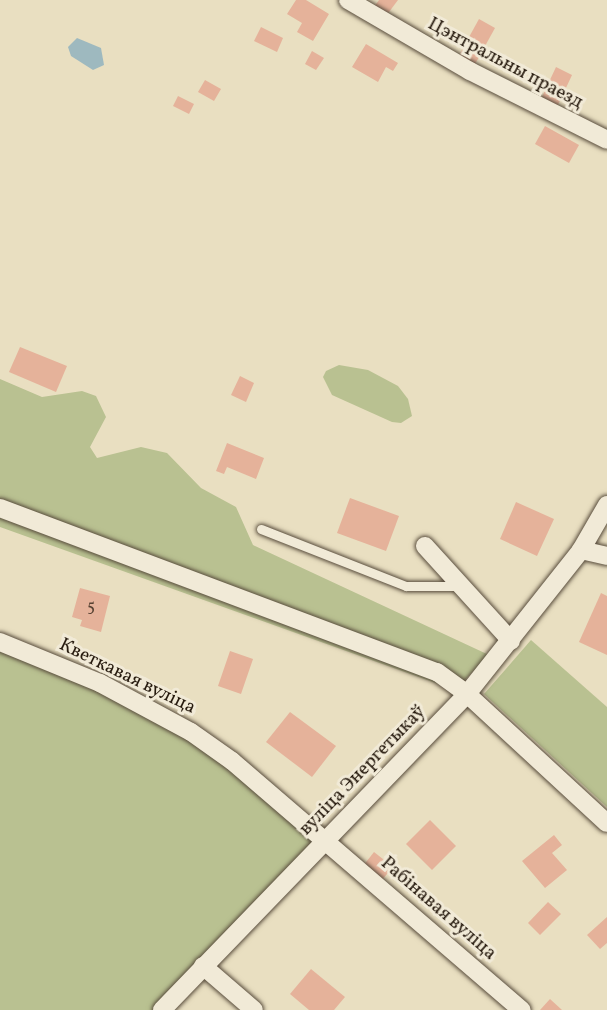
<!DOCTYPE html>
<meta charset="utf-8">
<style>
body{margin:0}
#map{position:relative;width:607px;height:1010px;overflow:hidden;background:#e9dfc1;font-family:Vollkorn,serif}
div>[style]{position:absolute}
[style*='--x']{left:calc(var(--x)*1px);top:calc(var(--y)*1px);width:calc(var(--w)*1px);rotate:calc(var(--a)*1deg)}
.green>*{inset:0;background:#b9c191}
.water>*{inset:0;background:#9eb9bf}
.building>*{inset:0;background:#e5b29a}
.roads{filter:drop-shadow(0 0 2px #584c3c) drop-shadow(0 0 2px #584c3c)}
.lane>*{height:9px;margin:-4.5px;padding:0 4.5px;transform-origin:4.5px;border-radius:4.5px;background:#f1ead7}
.street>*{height:18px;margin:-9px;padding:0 9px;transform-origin:9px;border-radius:9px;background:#f1ead7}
span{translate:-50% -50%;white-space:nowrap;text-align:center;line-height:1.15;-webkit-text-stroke:6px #f1ead7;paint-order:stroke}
.number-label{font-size:16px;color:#564132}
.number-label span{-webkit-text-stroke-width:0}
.street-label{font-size:19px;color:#271b0f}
</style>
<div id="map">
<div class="green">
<i style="clip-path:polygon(339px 365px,368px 370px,398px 386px,408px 399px,412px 416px,401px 423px,392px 422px,332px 395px,323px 377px,326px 371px)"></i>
<i style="clip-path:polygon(0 379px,42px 397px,82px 391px,96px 396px,106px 417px,90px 447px,97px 458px,141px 447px,167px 453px,201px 488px,236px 507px,253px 545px,489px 655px,455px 690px,0 527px)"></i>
<i style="clip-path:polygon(531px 640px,607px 707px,607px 807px,484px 694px)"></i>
<i style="clip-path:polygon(0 642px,145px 705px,326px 840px,162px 1010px,0 1010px)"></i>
</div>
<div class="water">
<i style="clip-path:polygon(77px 38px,101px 48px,104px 65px,93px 70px,71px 56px,68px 47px)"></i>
</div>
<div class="building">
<i style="clip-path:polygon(296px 0,306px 0,329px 14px,313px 41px,297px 32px,302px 23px,287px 14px)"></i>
<i style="clip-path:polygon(379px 0,398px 0,386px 16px,374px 7px)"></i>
<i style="clip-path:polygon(479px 19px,495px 28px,474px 66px,458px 57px)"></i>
<i style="clip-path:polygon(261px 27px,283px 38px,277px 52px,254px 41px)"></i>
<i style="clip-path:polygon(366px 44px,398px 63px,393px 71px,386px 67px,378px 82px,352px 67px)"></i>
<i style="clip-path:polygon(312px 51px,324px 58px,316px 70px,305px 64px)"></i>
<i style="clip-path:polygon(556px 67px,572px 75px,557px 107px,541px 99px)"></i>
<i style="clip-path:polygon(205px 80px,221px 89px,214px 101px,198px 92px)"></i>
<i style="clip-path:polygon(178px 96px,194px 104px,189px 114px,173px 106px)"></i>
<i style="clip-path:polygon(545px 126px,579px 145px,569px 163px,535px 144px)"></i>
<i style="clip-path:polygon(20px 347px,67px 366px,56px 392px,9px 372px)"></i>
<i style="clip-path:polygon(240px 376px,254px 383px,246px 402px,231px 395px)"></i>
<i style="clip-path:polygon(227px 443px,264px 458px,256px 479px,227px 467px,224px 474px,216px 471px)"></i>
<i style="clip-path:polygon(350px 498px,399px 516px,386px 551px,337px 533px)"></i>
<i style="clip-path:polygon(516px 502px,554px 519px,537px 556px,500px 539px)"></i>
<i style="clip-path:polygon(80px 588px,110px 596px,101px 632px,80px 626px,82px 620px,72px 617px)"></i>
<i style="clip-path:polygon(601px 593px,607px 596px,607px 655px,579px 642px)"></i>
<i style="clip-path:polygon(230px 651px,253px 659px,241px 694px,218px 686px)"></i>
<i style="clip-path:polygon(290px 712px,336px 746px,312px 777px,266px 742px)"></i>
<i style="clip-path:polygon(430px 820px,456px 846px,432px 870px,406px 844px)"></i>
<i style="clip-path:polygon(554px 835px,562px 845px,552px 853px,567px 870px,545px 888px,522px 861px)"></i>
<i style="clip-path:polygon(374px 852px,393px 867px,381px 881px,363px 866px)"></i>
<i style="clip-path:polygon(548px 902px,561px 914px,540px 935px,528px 923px)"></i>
<i style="clip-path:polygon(607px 917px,607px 943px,600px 949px,587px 935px)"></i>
<i style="clip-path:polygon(311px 969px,345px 997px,334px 1010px,309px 1010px,290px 994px)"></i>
<i style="clip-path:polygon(550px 999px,562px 1010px,540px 1010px)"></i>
</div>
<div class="roads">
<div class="lane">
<i style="--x:261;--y:529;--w:156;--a:21.5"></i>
<i style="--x:406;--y:586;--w:55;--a:0"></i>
</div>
<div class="street">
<i style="--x:348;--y:0;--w:141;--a:30.2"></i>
<i style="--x:470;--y:71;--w:153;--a:26.7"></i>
<i style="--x:0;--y:508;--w:467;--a:20.6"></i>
<i style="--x:437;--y:672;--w:37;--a:36"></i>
<i style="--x:467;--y:694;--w:190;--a:42.7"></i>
<i style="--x:425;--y:546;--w:128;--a:47.8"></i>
<i style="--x:581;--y:550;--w:27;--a:13"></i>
<i style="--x:0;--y:642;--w:108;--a:22.3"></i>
<i style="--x:100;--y:683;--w:103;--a:28.3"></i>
<i style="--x:191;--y:732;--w:50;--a:35.3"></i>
<i style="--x:232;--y:761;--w:382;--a:40.7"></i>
<i style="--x:203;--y:966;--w:67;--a:40.8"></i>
<i style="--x:162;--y:1010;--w:439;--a:-46"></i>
<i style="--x:467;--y:694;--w:184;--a:-51.6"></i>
<i style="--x:581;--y:550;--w:52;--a:-60"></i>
</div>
</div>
<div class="number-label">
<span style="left:91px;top:607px">5</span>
</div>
<div class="street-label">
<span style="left:505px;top:64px;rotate:28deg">Цэнтральны праезд</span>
<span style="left:127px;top:677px;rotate:26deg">Кветкавая вуліца</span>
<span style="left:363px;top:771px;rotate:-46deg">вуліца Энергетыкаў</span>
<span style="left:438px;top:909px;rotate:41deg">Рабінавая вуліца</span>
</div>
</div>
